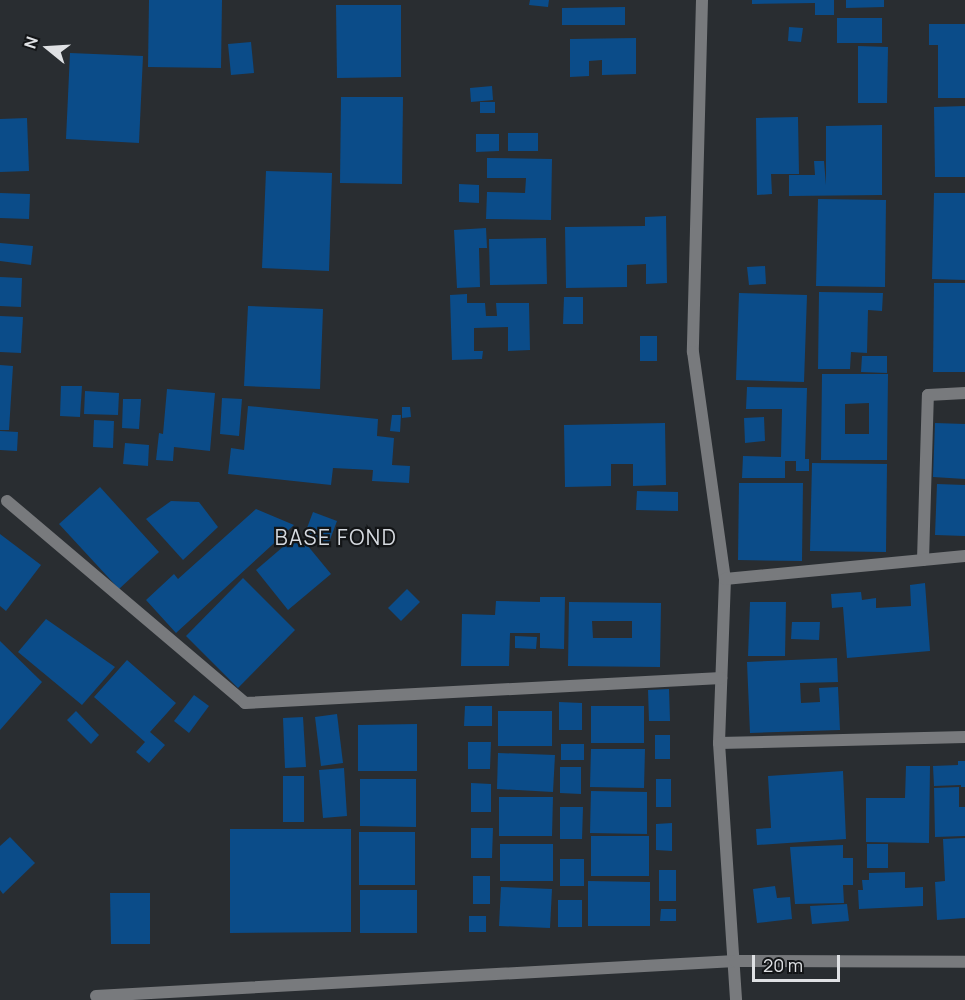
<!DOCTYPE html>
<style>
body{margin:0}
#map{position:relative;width:965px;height:1000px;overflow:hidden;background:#292d31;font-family:Manrope,sans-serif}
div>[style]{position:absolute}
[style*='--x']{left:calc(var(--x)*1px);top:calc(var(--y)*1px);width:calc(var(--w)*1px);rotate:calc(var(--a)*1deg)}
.building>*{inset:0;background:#0b4c89}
.street>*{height:12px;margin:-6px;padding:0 6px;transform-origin:6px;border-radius:6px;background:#787a7d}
span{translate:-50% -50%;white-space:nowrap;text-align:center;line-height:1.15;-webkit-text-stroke:4.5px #131517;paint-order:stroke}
.quarter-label{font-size:21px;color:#d6dae0;letter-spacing:1.5px}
.north{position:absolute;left:18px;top:18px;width:60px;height:60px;-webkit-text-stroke:4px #131517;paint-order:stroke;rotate:288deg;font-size:16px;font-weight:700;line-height:24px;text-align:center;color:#dfe1e4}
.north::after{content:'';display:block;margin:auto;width:21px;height:27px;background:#dfe1e4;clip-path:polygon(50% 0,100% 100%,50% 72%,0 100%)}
.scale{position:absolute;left:752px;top:955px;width:88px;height:27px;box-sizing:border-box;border:3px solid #dfe1e4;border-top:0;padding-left:8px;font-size:18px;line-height:21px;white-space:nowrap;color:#dfe1e4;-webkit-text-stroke:4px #131517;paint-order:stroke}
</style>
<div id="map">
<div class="building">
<i style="clip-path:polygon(149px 0,222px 0,221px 68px,148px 67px)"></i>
<i style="clip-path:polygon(530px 0,549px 0,548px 7px,529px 5px)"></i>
<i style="clip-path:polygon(752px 0,834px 0,834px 15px,815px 15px,815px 3px,752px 4px)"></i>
<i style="clip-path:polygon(846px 0,884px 0,884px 7px,846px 8px)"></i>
<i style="clip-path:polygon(336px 5px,401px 5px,401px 77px,337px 78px)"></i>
<i style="clip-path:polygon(625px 7px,625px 25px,562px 25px,562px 8px)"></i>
<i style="clip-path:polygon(837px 18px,882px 18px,882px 43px,837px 43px)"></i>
<i style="clip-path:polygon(929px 24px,965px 24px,965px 98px,938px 98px,938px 45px,929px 45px)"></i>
<i style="clip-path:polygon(789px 27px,803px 28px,801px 42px,788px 41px)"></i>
<i style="clip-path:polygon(636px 38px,636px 74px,602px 75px,602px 60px,589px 61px,589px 76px,570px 77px,570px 39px)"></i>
<i style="clip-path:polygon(251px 42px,254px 73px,231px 75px,228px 44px)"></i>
<i style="clip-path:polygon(858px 46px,888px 47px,887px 103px,858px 103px)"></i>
<i style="clip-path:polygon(70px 53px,143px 56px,139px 143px,66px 139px)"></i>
<i style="clip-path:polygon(492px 86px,493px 100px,471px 102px,470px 88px)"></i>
<i style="clip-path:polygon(341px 97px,403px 97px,402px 184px,340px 183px)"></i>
<i style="clip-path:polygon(480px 102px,495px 102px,495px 113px,480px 113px)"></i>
<i style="clip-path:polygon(965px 106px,965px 177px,935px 177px,934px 107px)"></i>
<i style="clip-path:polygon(798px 117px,799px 174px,771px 174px,772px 194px,757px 195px,756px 118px)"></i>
<i style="clip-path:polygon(27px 118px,29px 171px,0 172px,0 119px)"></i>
<i style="clip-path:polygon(882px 125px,882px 195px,789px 196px,789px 175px,815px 175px,814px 161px,824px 161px,826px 185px,826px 126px)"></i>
<i style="clip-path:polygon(508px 133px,538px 133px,538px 151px,508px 151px)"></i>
<i style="clip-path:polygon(476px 134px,499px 134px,499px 151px,476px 152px)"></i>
<i style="clip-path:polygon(487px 158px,552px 159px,551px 220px,486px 219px,487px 192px,525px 193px,526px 178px,487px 178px)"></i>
<i style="clip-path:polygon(266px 171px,332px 173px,329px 271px,262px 268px)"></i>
<i style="clip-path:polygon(459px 184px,479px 185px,479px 203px,459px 202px)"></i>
<i style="clip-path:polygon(0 193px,30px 194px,29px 219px,0 218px)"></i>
<i style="clip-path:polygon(934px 193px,965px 193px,965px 280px,932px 279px)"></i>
<i style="clip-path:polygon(818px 199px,886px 200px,885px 287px,816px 286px)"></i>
<i style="clip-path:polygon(666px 216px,667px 283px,646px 284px,646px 264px,627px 265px,627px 287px,566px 288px,565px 227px,645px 226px,645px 217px)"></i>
<i style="clip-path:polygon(486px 228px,487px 248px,479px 248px,480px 287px,457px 288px,454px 230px)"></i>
<i style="clip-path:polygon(546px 238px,547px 284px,490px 285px,489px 239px)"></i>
<i style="clip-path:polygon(0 243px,33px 246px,31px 265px,0 261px)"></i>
<i style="clip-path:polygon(765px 266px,766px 284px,749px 285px,747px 267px)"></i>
<i style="clip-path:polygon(0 277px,22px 278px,21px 307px,0 306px)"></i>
<i style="clip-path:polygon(934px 283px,965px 283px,965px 372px,933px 372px)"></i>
<i style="clip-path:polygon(819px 292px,883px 293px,882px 311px,868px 310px,867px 353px,851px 352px,850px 369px,818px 369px)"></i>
<i style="clip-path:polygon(739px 293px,807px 295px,804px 382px,736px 380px)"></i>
<i style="clip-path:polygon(467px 294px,467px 303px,485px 303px,486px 316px,497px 316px,496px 303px,529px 303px,530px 350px,508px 351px,508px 327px,474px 328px,474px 351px,483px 351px,482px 359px,452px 360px,450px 295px)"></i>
<i style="clip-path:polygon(564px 297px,583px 297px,583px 324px,563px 324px)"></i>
<i style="clip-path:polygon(248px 306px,323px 309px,320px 389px,244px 386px)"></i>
<i style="clip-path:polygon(0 316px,23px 317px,21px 353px,0 352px)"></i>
<i style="clip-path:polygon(640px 336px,657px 336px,657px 361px,640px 361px)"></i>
<i style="clip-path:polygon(862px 356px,887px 356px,887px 373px,861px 372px)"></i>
<i style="clip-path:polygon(0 365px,13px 366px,9px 430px,0 430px)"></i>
<i style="clip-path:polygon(evenodd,822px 374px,888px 374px,887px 460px,821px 460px,822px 374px,869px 403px,869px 434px,845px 434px,845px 404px,869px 403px)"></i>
<i style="clip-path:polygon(61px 386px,82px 386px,80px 417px,60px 416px)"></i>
<i style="clip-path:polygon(747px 387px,807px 388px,805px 459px,809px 459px,809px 471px,796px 471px,796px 461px,785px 461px,785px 478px,742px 478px,743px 456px,781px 457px,782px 409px,746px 409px)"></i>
<i style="clip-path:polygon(167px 389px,215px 393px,210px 451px,174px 447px,173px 461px,156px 460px,159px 433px,163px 434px)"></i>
<i style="clip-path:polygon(85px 391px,119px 393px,118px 415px,84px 414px)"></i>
<i style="clip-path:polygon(222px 398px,242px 399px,239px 436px,220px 434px)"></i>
<i style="clip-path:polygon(123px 399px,141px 399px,139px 429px,122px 428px)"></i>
<i style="clip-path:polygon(248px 406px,378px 419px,377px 436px,394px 438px,392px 465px,410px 466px,409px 483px,372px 481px,373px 470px,333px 468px,331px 485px,228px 474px,231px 448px,244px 450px)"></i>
<i style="clip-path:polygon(402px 407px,410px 407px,411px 417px,402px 418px)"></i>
<i style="clip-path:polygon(392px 415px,401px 415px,400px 432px,390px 431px)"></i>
<i style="clip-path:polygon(764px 417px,765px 441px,745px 443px,744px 418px)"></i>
<i style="clip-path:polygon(94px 420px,114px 421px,113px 448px,93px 447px)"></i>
<i style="clip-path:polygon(665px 423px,666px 485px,633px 486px,633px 464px,611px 464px,611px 486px,565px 487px,564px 425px)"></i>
<i style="clip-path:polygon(935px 423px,965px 424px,965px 479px,933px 477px)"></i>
<i style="clip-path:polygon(0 431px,18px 432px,17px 451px,0 450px)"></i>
<i style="clip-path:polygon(125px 443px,149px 445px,148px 466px,123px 464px)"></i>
<i style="clip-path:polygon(812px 463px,887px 464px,886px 552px,810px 551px)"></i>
<i style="clip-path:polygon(739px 483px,803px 483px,802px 561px,738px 560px)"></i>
<i style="clip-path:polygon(937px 484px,965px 485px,965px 536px,935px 535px)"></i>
<i style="clip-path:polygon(100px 487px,159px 552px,119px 589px,59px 524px)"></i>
<i style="clip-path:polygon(637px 491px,678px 492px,678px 511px,636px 510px)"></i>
<i style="clip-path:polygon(171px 501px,199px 502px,218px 527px,183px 560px,146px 519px)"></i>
<i style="clip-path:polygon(256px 509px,294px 525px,176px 633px,146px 600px,174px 574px,178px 579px)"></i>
<i style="clip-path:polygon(313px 512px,337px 521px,328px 545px,304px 536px)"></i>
<i style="clip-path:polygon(0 534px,41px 565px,6px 611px,0 606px)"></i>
<i style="clip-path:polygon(298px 534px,331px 574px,288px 610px,256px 570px)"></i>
<i style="clip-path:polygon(243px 578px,295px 630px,238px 688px,186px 636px)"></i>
<i style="clip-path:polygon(925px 583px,930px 651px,847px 658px,843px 607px,832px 608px,831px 594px,861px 592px,862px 600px,876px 598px,876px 608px,911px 606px,910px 585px)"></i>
<i style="clip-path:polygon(407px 589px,420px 602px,401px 621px,388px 608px)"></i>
<i style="clip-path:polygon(540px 597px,565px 597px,564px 649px,540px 648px,540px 633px,510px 633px,509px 666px,461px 666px,462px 614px,495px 615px,496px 601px,540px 602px)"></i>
<i style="clip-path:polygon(evenodd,569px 602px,661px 603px,660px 667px,568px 666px,569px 602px,592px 621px,632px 621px,632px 638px,593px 638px,592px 621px)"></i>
<i style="clip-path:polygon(750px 602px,786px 602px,785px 656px,748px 656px)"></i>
<i style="clip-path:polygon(46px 619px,115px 667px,82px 705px,18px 652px)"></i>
<i style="clip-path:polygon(792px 622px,820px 622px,819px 640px,791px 639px)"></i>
<i style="clip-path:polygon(515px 636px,537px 637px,536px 649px,515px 648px)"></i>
<i style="clip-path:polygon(0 641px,42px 682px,0 730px)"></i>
<i style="clip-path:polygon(837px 658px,838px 682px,800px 683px,801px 703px,820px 702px,819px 688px,838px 687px,840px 730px,750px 733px,747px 662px)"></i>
<i style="clip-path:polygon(127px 660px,176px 703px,150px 732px,165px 745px,149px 763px,136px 752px,145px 742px,94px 697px)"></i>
<i style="clip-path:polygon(669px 689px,670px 721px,649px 721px,648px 690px)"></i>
<i style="clip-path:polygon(194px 695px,209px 706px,189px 733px,174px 721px)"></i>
<i style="clip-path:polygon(559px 702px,582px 703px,582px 730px,559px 730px)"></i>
<i style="clip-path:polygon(465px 706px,492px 706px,492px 726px,464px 726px)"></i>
<i style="clip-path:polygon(591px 706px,644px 706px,644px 743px,591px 743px)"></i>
<i style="clip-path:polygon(76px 711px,99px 735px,91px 744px,67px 720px)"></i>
<i style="clip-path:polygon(498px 711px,552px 711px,552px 746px,498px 746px)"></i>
<i style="clip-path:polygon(337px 714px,343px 763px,321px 766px,315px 717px)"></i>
<i style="clip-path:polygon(303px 717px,306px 767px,285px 768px,283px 718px)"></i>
<i style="clip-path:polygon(417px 724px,417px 771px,358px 771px,358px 725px)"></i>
<i style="clip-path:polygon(655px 735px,670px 735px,670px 759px,655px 759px)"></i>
<i style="clip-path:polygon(468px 742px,491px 742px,490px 769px,468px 769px)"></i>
<i style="clip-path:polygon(561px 744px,584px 744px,584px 760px,561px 760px)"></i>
<i style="clip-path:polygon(591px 749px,645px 749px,644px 788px,590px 787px)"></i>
<i style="clip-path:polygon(498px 753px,555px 755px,553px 792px,497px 789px)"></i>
<i style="clip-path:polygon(958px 761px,965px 761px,965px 787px,961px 787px,961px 785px,934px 786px,933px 766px,958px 765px)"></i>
<i style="clip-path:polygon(906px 766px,930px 766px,929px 843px,866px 842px,866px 798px,905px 798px)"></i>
<i style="clip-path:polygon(560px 767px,581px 767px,581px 794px,560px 793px)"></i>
<i style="clip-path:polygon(344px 768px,347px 816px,323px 818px,319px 770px)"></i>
<i style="clip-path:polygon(843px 771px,846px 839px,757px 845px,756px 829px,771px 828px,768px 776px)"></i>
<i style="clip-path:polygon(283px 776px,304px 776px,304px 822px,283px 822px)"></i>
<i style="clip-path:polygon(360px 779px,416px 779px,416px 827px,360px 826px)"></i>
<i style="clip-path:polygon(656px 779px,671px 779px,671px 807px,656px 807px)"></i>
<i style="clip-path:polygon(471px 783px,491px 784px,491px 812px,471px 812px)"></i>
<i style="clip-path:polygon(959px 787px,959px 807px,965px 807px,965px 836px,935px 837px,934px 788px)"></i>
<i style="clip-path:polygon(591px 791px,647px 792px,647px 834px,590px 833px)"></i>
<i style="clip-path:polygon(499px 797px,553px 797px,552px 836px,499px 836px)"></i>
<i style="clip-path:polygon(560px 807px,583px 807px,582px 839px,560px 839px)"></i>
<i style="clip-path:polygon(672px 823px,672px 851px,656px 850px,656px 824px)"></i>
<i style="clip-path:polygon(471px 828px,493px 828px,492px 858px,471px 858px)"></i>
<i style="clip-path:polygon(230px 829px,351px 829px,351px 932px,230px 933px)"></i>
<i style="clip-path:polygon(359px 832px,415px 832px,415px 885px,359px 885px)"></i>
<i style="clip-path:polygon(591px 836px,649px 836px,649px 876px,591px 876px)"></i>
<i style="clip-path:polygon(10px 837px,35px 863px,3px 894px,0 890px,0 846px)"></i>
<i style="clip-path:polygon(965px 838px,965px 918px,937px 920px,935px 882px,945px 881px,943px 839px)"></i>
<i style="clip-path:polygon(500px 844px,553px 844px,553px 881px,500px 881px)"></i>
<i style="clip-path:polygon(867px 844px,888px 844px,888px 868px,867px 868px)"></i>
<i style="clip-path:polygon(843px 845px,843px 858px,853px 858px,853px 885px,843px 885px,844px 903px,795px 904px,790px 847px)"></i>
<i style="clip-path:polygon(560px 859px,584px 859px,584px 886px,560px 886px)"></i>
<i style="clip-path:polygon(659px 870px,676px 870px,676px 901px,659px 901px)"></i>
<i style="clip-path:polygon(905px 872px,905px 888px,923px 887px,923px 906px,859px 909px,858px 890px,863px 890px,862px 880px,869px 880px,869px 873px)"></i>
<i style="clip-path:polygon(473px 876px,490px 876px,490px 904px,473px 904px)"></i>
<i style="clip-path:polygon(588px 881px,650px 882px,650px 926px,588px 926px)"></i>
<i style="clip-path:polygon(775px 886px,777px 898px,790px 897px,792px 919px,757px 923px,753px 889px)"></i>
<i style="clip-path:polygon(501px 887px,552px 889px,550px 928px,499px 926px)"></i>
<i style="clip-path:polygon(360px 890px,417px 890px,417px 933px,360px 933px)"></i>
<i style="clip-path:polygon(110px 893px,150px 893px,150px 944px,111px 944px)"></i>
<i style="clip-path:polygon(558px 900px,582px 900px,582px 927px,558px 927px)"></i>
<i style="clip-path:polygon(847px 904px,849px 921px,812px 924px,810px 906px)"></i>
<i style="clip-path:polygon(661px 909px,676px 909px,676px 921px,660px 921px)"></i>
<i style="clip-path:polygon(469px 916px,486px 916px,486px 932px,469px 932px)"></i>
</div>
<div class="street">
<i style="--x:702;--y:0;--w:352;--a:91.5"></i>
<i style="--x:693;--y:352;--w:229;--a:82"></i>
<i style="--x:725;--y:579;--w:164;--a:92.1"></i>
<i style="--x:719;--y:743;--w:258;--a:86.2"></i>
<i style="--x:7;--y:501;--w:312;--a:40.3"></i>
<i style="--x:245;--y:703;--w:477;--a:-3"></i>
<i style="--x:923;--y:560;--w:165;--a:-88.3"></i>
<i style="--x:928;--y:395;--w:37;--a:-3"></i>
<i style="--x:725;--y:579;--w:241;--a:-5.5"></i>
<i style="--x:719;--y:743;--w:246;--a:-1.4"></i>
<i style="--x:96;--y:996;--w:640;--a:-3.14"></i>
<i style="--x:735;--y:961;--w:230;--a:0.2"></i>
</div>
<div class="quarter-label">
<span style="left:336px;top:537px">BASE FOND</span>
</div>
<div class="north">N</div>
<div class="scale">20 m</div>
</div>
